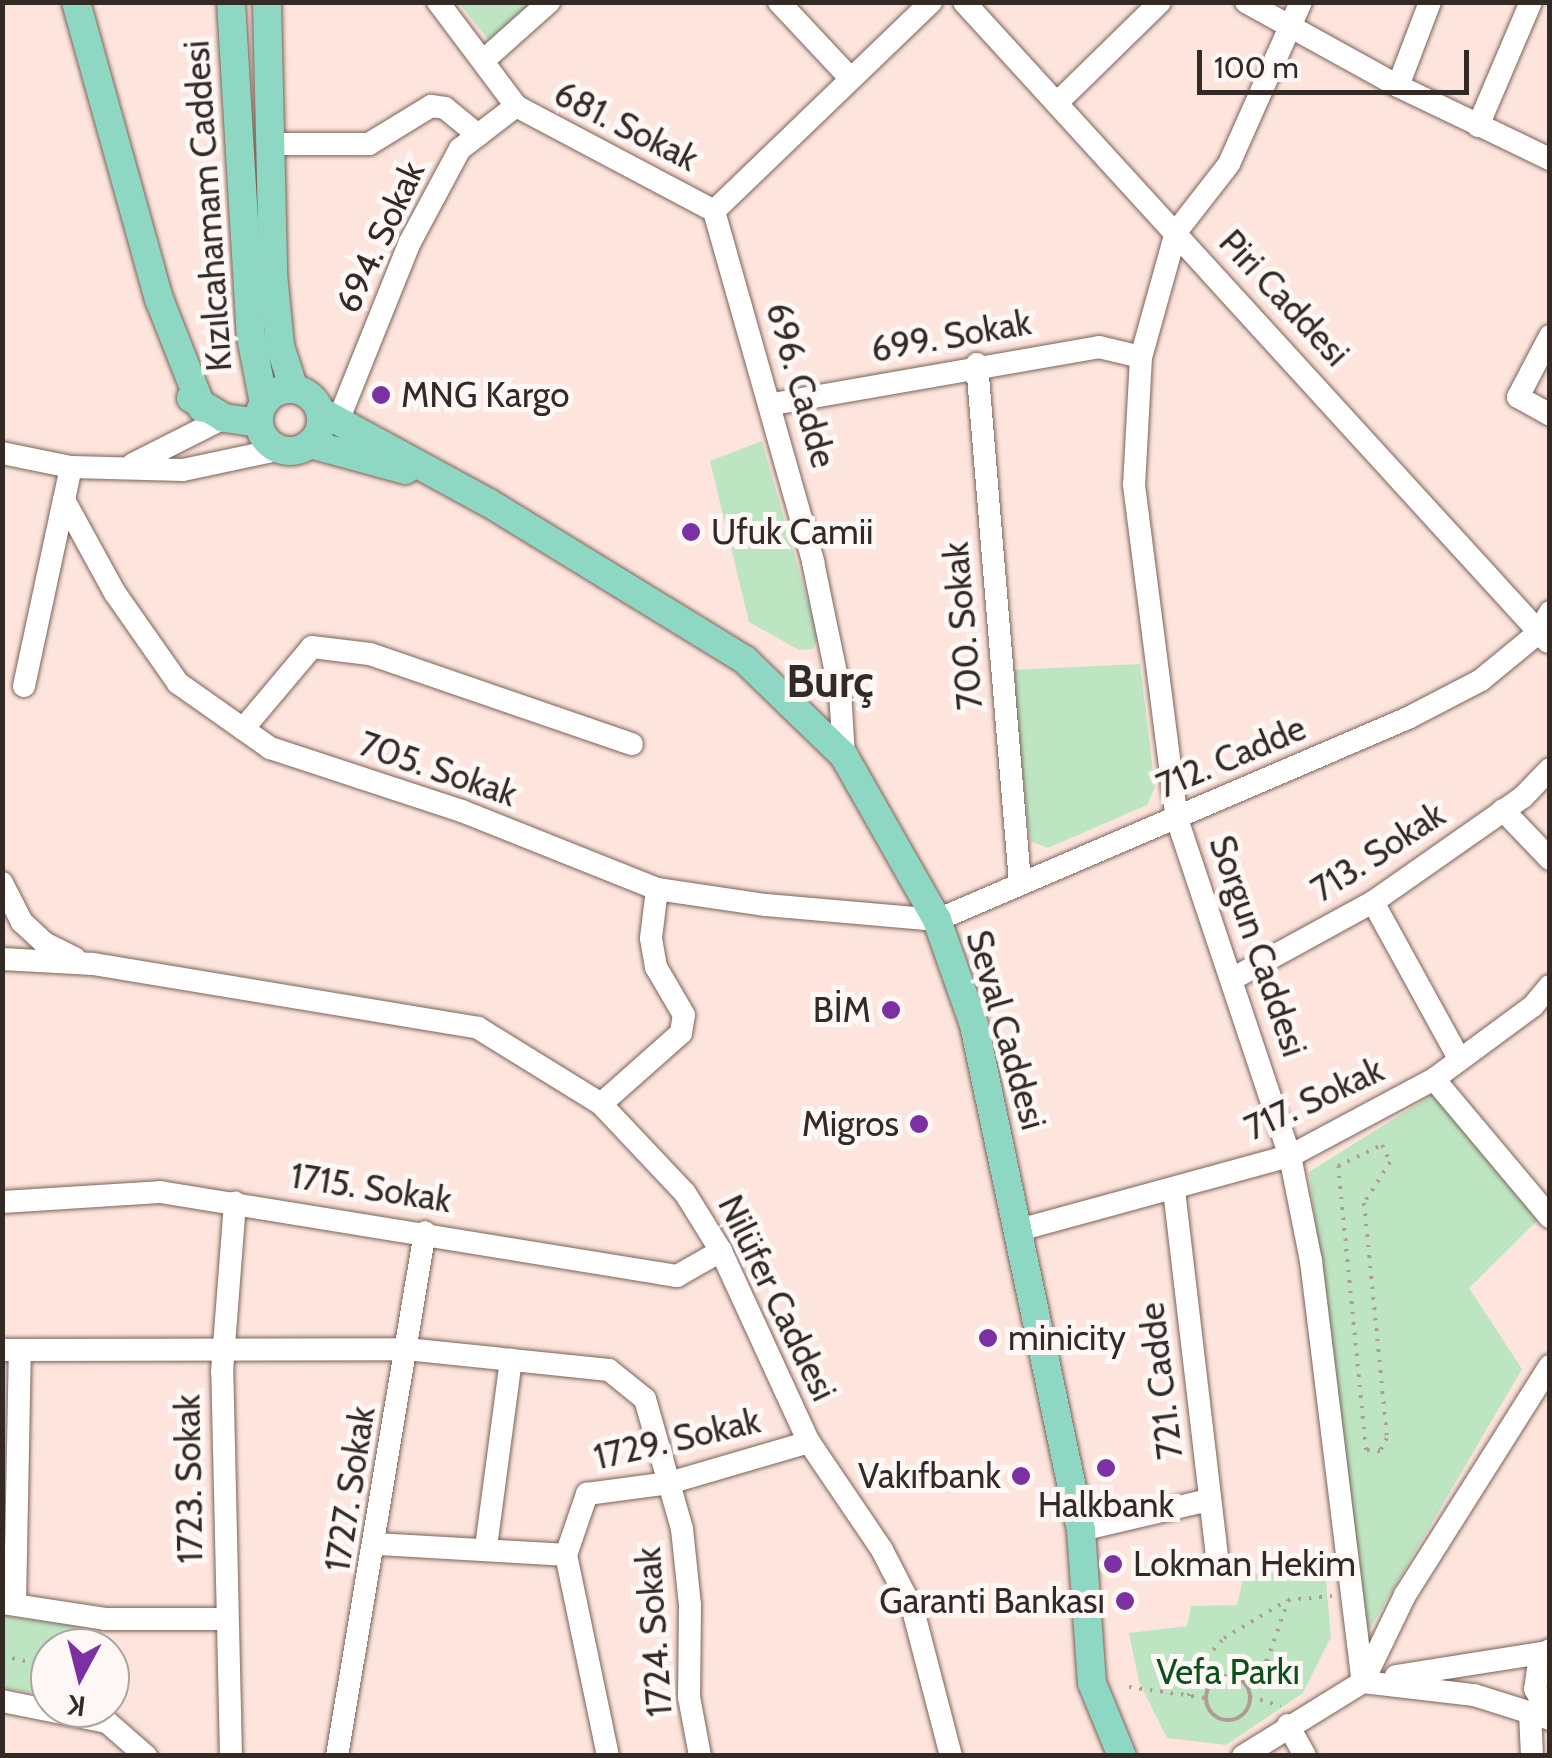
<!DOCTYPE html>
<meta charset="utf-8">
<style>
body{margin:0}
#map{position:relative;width:1552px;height:1758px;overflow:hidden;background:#fde5dd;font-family:Cabin,sans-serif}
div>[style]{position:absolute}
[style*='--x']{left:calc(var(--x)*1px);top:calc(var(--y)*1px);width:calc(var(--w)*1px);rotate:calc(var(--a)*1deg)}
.green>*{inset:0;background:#bee5c1}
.path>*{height:4px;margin-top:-2px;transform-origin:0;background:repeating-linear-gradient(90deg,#af9c96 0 2.5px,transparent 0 10.5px)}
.path>.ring{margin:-2px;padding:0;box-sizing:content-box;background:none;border:4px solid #af9c96;border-radius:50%}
.roads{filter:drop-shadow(0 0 2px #7b6259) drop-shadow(0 0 2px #7b6259)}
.minor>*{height:22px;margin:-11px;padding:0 11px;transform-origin:11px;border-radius:11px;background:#fff}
.major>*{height:28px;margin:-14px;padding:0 14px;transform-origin:14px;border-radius:14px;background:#8ed7c2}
.major>.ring{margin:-14px;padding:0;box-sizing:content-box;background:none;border:28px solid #8ed7c2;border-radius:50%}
.dots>*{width:28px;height:28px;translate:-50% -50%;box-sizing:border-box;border:5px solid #fdf7f5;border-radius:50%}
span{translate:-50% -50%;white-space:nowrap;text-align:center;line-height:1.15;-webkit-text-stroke:10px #fdf7f5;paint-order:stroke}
.street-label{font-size:35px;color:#332925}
.poi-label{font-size:35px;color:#332925}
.left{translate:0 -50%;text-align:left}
.right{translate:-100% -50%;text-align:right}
.park-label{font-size:35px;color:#0c511c}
.district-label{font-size:45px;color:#332925;font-weight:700}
.frame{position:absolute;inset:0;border:5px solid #332925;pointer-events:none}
.north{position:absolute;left:30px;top:1628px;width:100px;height:100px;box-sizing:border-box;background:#fdf7f5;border:2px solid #aca5a2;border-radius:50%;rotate:187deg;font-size:28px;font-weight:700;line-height:40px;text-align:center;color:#332925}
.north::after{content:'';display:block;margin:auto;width:35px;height:45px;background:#7c31a3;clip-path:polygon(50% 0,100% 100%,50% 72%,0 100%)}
.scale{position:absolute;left:1197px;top:50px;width:272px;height:45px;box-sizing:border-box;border:5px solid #332925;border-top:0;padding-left:12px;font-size:30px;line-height:35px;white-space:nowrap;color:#332925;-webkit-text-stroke:8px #fdf7f5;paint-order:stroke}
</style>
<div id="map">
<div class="green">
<i style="clip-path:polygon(459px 3px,535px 3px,490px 42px)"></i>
<i style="clip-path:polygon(762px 441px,818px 637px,813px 649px,799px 650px,749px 622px,710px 461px)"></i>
<i style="clip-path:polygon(1140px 664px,1155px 787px,1147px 805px,1048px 848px,1030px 841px,1011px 670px)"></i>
<i style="clip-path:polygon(1432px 1095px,1540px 1218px,1469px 1288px,1522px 1369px,1365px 1637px,1309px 1172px)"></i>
<i style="clip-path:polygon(1325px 1571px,1331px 1637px,1303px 1693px,1226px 1745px,1167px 1738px,1139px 1682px,1129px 1633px,1187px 1626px,1191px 1606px,1237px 1605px,1244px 1574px)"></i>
<i style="clip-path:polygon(3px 1616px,101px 1628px,101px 1648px,50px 1648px,50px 1695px,3px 1688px)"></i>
</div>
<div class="path">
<i style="--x:1382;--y:1145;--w:19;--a:65"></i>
<i style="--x:1390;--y:1162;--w:49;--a:122.4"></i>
<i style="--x:1364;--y:1203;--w:236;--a:84.4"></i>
<i style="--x:1387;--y:1438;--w:15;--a:118"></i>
<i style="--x:1380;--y:1451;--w:14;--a:-176"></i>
<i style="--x:1366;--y:1450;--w:285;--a:-95.6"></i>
<i style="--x:1338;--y:1166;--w:49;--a:-25.5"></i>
<i style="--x:64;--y:1648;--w:15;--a:-79"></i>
<i style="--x:2;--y:1656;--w:49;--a:11.8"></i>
<i class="ring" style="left:1206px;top:1676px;width:40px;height:40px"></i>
<i style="--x:1237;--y:1676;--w:34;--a:-27"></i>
<i style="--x:1267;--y:1661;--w:65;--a:-71"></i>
<i style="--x:1129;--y:1687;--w:78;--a:8.1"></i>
<i style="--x:1189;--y:1696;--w:23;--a:-83"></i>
<i style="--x:1192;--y:1673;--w:47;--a:-47.6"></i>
<i style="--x:1224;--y:1638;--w:74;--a:-30.7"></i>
<i style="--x:1288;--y:1600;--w:44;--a:-5.2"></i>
<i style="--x:1250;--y:1697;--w:32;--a:16"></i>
</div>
<div class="roads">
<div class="minor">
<i style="--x:438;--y:2;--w:130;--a:53.1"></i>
<i style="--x:516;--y:106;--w:224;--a:27.9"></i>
<i style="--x:779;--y:2;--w:104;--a:46.9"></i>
<i style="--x:964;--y:2;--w:866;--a:47.62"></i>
<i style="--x:1246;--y:2;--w:174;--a:28.9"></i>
<i style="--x:1398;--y:86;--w:169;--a:25.7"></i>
<i style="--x:1301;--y:2;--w:177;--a:114"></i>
<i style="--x:1229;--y:164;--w:86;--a:127.9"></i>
<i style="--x:1176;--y:232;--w:130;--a:105.6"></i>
<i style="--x:1141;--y:357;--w:128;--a:93.1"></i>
<i style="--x:1134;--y:485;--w:337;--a:82.7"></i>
<i style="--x:1177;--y:819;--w:355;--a:71.5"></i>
<i style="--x:1290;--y:1156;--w:107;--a:78.7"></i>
<i style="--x:1311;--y:1261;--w:424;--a:83"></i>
<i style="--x:483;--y:61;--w:89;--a:-41.8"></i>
<i style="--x:1398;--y:86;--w:90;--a:-69.1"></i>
<i style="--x:1057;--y:103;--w:144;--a:-44.4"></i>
<i style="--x:1478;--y:126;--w:135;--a:-66.9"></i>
<i style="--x:270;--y:144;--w:99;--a:0"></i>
<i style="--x:369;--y:144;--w:73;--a:-31.5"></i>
<i style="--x:431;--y:106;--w:14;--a:8"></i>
<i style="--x:445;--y:108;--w:43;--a:39.3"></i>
<i style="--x:714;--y:211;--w:365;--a:74.2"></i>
<i style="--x:813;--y:562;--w:133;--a:78.3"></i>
<i style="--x:840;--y:692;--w:64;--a:86.4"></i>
<i style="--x:714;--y:211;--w:301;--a:-43.9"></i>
<i style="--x:1550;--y:336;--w:69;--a:117.7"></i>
<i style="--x:1518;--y:397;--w:37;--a:29"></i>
<i style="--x:977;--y:364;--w:521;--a:85.26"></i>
<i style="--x:773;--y:404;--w:331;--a:-9.9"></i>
<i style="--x:1099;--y:347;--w:43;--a:13.4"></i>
<i style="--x:338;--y:421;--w:191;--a:-68.1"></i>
<i style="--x:409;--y:244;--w:108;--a:-61.8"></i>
<i style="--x:460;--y:149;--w:71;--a:-37.5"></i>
<i style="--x:2;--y:453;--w:70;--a:11.5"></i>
<i style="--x:71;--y:467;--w:112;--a:1.5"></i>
<i style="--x:183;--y:470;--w:101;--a:-12"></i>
<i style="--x:133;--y:464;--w:102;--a:-26.8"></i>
<i style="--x:71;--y:467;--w:34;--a:102"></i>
<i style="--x:64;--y:500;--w:106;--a:61.3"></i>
<i style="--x:115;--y:593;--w:110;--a:55"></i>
<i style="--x:178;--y:683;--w:113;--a:35.2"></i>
<i style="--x:270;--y:748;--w:202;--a:18.2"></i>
<i style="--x:462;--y:811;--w:210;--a:21.8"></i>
<i style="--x:657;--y:889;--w:110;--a:8.4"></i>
<i style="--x:766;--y:905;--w:172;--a:5"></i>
<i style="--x:937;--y:920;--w:512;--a:-23.21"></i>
<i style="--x:1408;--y:718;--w:82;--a:-27.5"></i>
<i style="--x:1481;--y:680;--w:74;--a:-39.5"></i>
<i style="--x:1538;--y:633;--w:24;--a:-60"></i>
<i style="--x:24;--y:686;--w:190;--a:-77.9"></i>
<i style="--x:243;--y:729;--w:107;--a:-49.9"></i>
<i style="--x:312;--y:647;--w:58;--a:6.9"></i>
<i style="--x:370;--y:654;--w:277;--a:19"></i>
<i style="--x:1503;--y:810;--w:68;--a:46.2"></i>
<i style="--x:2;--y:883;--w:44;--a:62.9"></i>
<i style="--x:22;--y:922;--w:33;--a:43"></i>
<i style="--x:46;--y:944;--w:32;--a:26"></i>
<i style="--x:1373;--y:902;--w:180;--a:61.2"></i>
<i style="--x:2;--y:959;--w:91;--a:3.1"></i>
<i style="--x:93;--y:964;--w:390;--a:9.4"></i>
<i style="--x:478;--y:1028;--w:145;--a:31.7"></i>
<i style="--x:601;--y:1104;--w:122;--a:46.7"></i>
<i style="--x:685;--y:1193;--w:68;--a:58.2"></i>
<i style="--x:721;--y:1251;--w:210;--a:65.3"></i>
<i style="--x:809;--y:1442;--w:130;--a:55.9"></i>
<i style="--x:882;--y:1550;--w:68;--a:62.7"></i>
<i style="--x:913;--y:1610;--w:151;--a:75.4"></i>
<i style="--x:1234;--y:978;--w:158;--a:-28.7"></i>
<i style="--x:1373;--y:902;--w:183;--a:-35"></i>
<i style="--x:1523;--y:797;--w:39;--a:-46"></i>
<i style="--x:1434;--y:1079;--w:180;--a:50"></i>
<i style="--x:601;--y:1104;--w:107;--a:-41.6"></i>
<i style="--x:681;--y:1033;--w:18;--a:-81"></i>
<i style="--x:684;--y:1015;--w:56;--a:-120.3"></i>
<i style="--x:656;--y:967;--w:29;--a:-100"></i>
<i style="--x:651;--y:938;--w:49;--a:-83"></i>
<i style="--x:1174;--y:1190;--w:377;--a:83.3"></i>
<i style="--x:2;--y:1202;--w:158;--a:-3.6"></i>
<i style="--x:160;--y:1192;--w:524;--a:9.23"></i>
<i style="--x:677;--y:1276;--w:51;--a:-29.6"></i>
<i style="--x:1019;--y:1230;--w:281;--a:-15.3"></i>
<i style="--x:1290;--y:1156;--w:163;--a:-28.1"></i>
<i style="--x:1434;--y:1079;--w:123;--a:-36.4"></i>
<i style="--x:1533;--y:1006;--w:26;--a:-50"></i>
<i style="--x:2;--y:1350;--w:404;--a:-0.1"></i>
<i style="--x:406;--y:1349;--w:204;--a:5.9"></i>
<i style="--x:609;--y:1370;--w:46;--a:38.9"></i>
<i style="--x:645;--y:1399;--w:135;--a:74.1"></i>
<i style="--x:682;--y:1529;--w:76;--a:84"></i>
<i style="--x:690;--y:1605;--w:92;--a:90.6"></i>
<i style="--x:689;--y:1697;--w:60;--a:79.4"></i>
<i style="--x:1081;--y:1530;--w:131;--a:-13.2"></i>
<i style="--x:377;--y:1544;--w:189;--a:3.3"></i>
<i style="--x:486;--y:1547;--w:189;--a:-82.4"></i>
<i style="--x:2;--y:1603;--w:104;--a:8.8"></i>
<i style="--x:105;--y:1619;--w:122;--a:0"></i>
<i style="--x:15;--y:1604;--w:254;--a:-88.9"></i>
<i style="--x:1550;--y:1650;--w:16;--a:133"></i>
<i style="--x:1539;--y:1662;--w:27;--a:98"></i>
<i style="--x:1535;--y:1689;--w:31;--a:61"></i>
<i style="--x:1396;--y:1676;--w:153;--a:-9"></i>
<i style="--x:1363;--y:1682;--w:112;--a:6.7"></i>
<i style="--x:1474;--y:1695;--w:80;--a:17.5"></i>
<i style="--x:2;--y:1701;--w:107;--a:11.3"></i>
<i style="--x:107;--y:1722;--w:52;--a:41.1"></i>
<i style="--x:1530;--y:1712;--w:44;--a:87.4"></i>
<i style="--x:1288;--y:1725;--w:35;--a:61"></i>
<i style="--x:231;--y:1756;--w:384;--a:-91.3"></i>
<i style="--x:222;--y:1372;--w:170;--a:-85.6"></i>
<i style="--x:337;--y:1756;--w:531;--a:-80.47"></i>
<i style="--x:608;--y:1756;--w:205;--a:-101.8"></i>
<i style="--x:566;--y:1555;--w:65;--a:-71"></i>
<i style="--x:587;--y:1494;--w:83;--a:-7.6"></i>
<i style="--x:669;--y:1483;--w:146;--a:-16.3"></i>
<i style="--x:1243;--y:1756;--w:141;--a:-31.7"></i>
<i style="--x:1363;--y:1682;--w:97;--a:-64.2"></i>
<i style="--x:1405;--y:1595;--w:271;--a:-57.7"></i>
</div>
<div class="major">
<i style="--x:76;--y:2;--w:308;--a:74.4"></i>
<i style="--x:159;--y:299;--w:117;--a:68.5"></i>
<i style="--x:231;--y:2;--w:336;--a:86.6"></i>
<i style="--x:251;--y:337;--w:67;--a:78.9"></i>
<i style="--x:267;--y:2;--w:272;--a:88.7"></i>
<i style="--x:273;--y:274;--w:72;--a:84.4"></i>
<i style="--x:280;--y:346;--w:45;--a:72"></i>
<i class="ring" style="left:259px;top:389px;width:34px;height:34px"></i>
<i style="--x:191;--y:398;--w:39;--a:31"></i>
<i style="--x:224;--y:418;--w:35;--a:8"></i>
<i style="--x:320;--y:411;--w:192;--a:28.6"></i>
<i style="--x:489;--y:503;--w:300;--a:31.5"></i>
<i style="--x:745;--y:660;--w:138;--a:44.1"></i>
<i style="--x:844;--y:756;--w:189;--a:60.4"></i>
<i style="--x:937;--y:920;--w:111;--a:70.6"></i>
<i style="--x:974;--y:1025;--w:516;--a:78.04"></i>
<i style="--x:1081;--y:1530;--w:153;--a:85.9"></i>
<i style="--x:1092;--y:1683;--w:79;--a:67.7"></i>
<i style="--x:310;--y:444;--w:99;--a:15.2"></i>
</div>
</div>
<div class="dots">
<i style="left:381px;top:395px;background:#7c31a3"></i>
<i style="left:691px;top:532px;background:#7c31a3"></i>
<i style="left:891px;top:1010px;background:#7c31a3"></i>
<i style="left:919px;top:1124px;background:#7c31a3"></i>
<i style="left:988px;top:1338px;background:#7c31a3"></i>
<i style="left:1106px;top:1468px;background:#7c31a3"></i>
<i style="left:1021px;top:1476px;background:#7c31a3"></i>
<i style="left:1113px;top:1564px;background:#7c31a3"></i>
<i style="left:1125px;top:1601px;background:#7c31a3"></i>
</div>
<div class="street-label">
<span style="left:626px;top:126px;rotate:27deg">681. Sokak</span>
<span style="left:208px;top:206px;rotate:-94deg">Kızılcahamam Caddesi</span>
<span style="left:380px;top:237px;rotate:-65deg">694. Sokak</span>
<span style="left:1284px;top:298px;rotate:47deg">Piri Caddesi</span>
<span style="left:951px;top:336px;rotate:-10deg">699. Sokak</span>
<span style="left:801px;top:385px;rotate:74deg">696. Cadde</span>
<span style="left:963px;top:626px;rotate:-95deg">700. Sokak</span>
<span style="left:1231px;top:757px;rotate:-23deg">712. Cadde</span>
<span style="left:438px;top:769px;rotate:19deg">705. Sokak</span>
<span style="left:1378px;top:852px;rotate:-33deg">713. Sokak</span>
<span style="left:1258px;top:946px;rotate:71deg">Sorgun Caddesi</span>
<span style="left:1006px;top:1030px;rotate:74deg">Seval Caddesi</span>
<span style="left:1314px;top:1099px;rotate:-25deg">717. Sokak</span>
<span style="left:371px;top:1188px;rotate:9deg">1715. Sokak</span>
<span style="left:777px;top:1298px;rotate:64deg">Nilüfer Caddesi</span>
<span style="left:1161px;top:1381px;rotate:-97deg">721. Cadde</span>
<span style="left:677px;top:1439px;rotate:-13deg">1729. Sokak</span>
<span style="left:189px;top:1479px;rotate:-91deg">1723. Sokak</span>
<span style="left:350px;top:1489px;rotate:-81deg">1727. Sokak</span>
<span style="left:654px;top:1632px;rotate:-94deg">1724. Sokak</span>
</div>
<div class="poi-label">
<span class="left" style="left:401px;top:395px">MNG Kargo</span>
<span class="left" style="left:711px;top:532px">Ufuk Camii</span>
<span class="right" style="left:871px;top:1010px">BİM</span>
<span class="right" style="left:899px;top:1124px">Migros</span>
<span class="left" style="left:1008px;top:1338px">minicity</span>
<span class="right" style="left:1001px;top:1476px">Vakıfbank</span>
<span style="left:1106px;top:1505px">Halkbank</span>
<span class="left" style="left:1133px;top:1564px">Lokman Hekim</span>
<span class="right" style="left:1105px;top:1601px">Garanti Bankası</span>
</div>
<div class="park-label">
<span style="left:1228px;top:1672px">Vefa Parkı</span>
</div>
<div class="district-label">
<span style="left:830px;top:682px">Burç</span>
</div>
<div class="frame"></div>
<div class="north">K</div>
<div class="scale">100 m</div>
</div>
